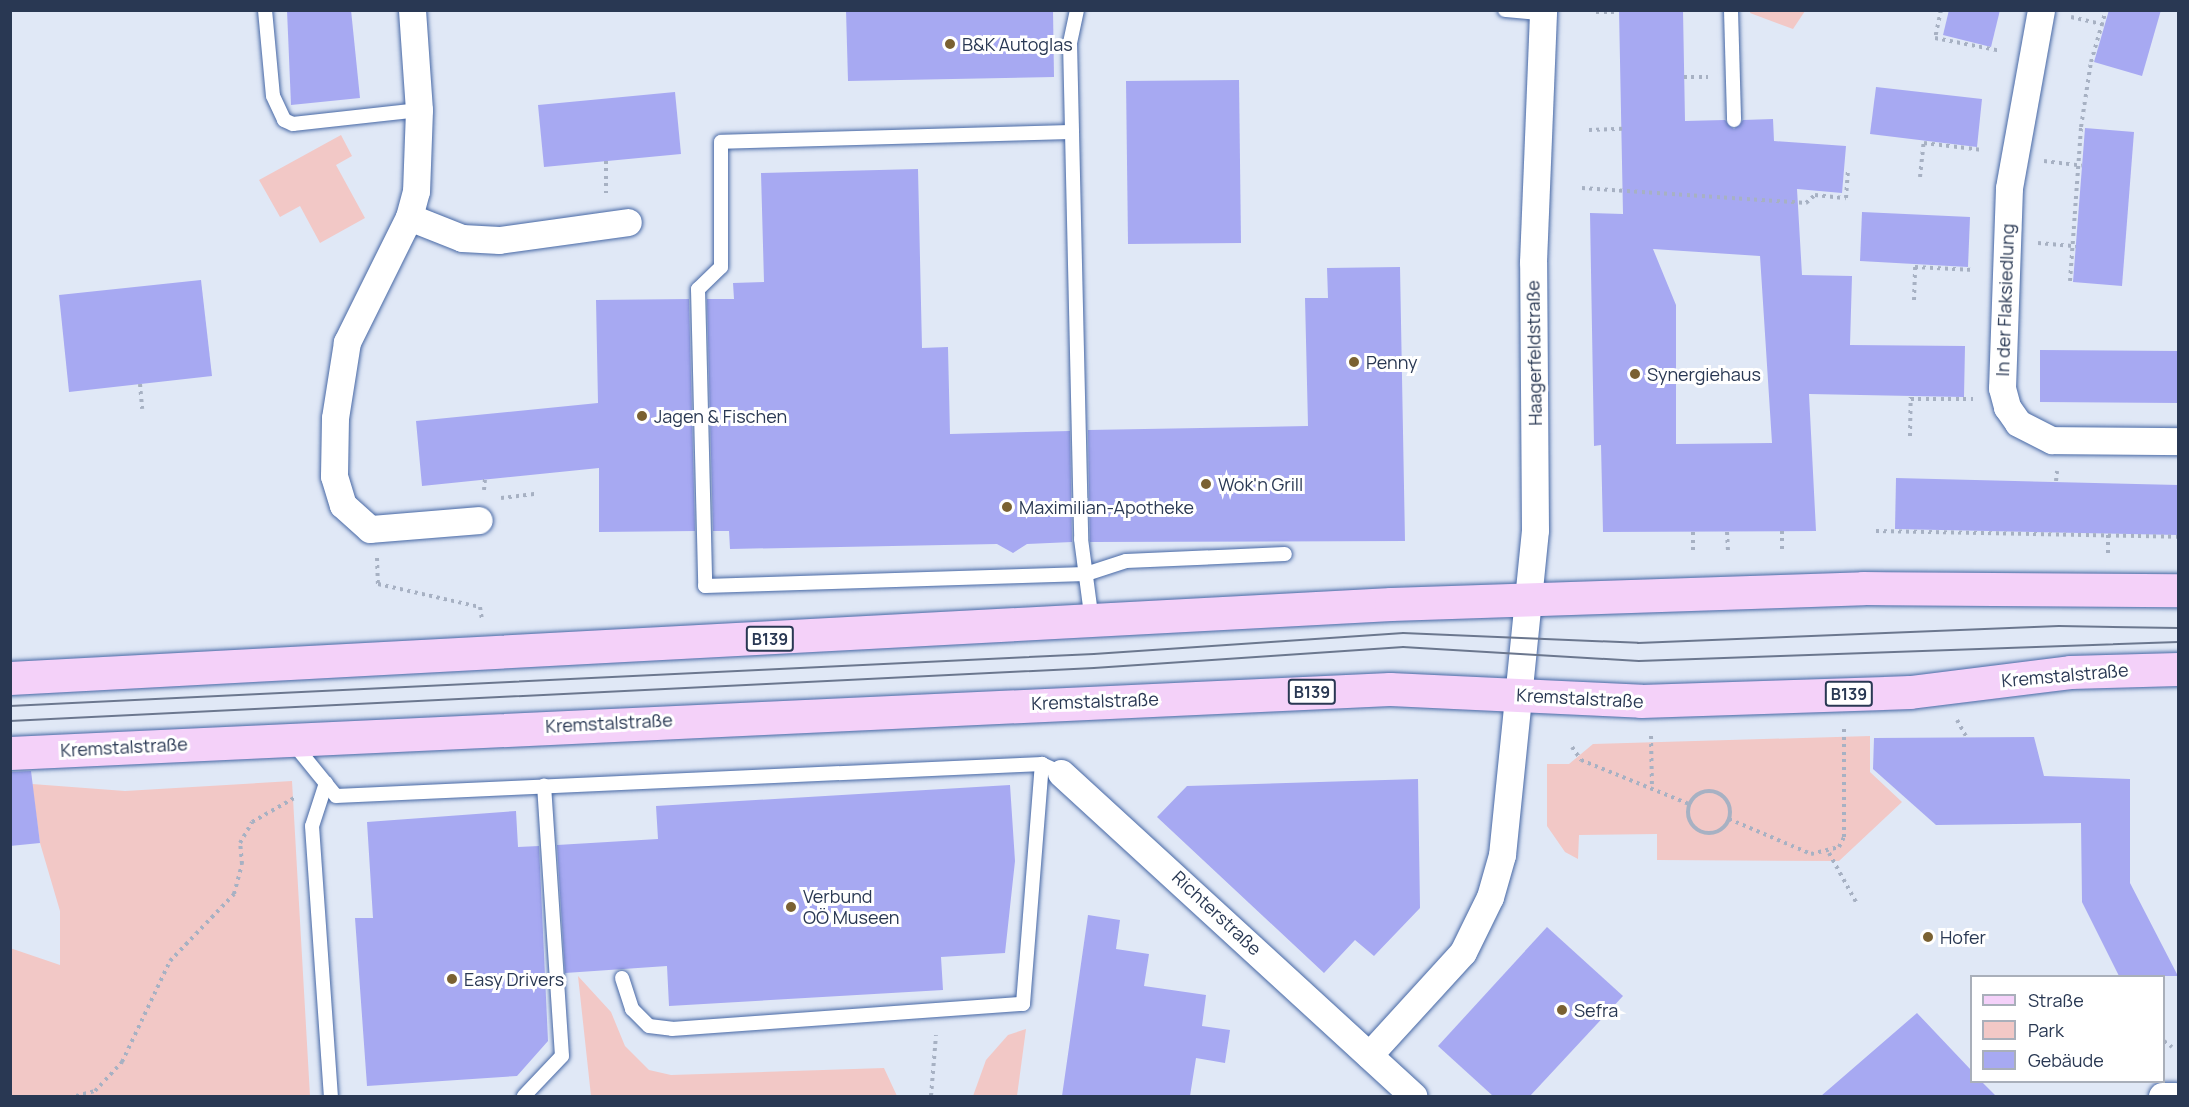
<!DOCTYPE html>
<meta charset="utf-8">
<style>
body{margin:0}
#map{position:relative;width:2189px;height:1107px;overflow:hidden;background:#e0e8f6;font-family:Manrope,sans-serif}
div>[style]{position:absolute}
[style*='--x']{left:calc(var(--x)*1px);top:calc(var(--y)*1px);width:calc(var(--w)*1px);rotate:calc(var(--a)*1deg)}
.green>*{inset:0;background:#f2c8c6}
.building>*{inset:0;background:#a7a9f2}
.path>*{height:4px;margin-top:-2px;transform-origin:0;background:repeating-linear-gradient(90deg,#a7b1c3 0 3px,transparent 0 7.5px)}
.path>.ring{margin:-2px;padding:0;box-sizing:content-box;background:none;border:4px solid #a7b1c3;border-radius:50%}
.roads{filter:drop-shadow(0 0 2px #4768a5) drop-shadow(0 0 2px #4768a5)}
.service>*{height:14px;margin:-7px;padding:0 7px;transform-origin:7px;border-radius:7px;background:#fff}
.minor>*{height:27px;margin:-13.5px;padding:0 13.5px;transform-origin:13.5px;border-radius:13.5px;background:#fff}
.primary>*{height:33px;margin:-16.5px;padding:0 16.5px;transform-origin:16.5px;border-radius:16.5px;background:#f4d1f9}
.tram>*{height:1.5px;margin:-0.75px;padding:0 0.75px;transform-origin:0.75px;border-radius:0.75px;background:#6b778e}
.dots>*{width:16px;height:16px;translate:-50% -50%;box-sizing:border-box;border:3px solid #fff;border-radius:50%}
span{translate:-50% -50%;white-space:nowrap;text-align:center;line-height:1.15;-webkit-text-stroke:6px #fff;paint-order:stroke}
.shield-label span{padding:2px 4px;background:#fff;border:2px solid;border-radius:4px;-webkit-text-stroke-width:0}
.shield-label{font-size:16px;color:#293853;font-weight:700}
.poi-label{font-size:18px;color:#293853}
.left{translate:0 -50%;text-align:left}
.street-label{font-size:18px;color:#293853}
.frame{position:absolute;inset:0;border:12px solid #293853;pointer-events:none}
.legend{position:absolute;left:1970px;top:975px;width:195px;height:108px;box-sizing:border-box;background:#fff;border:2px solid #a9afba;margin:0;padding:8px 10px;list-style:none;font-size:18px;color:#293853}
.legend li{display:flex;align-items:center;gap:12px;height:30px}
.legend b{width:30px;border:2px solid #a9afba}
</style>
<div id="map">
<div class="green">
<i style="clip-path:polygon(1805px 11px,1793px 29px,1750px 13px,1751px 10px)"></i>
<i style="clip-path:polygon(341px 135px,352px 156px,336px 165px,365px 218px,320px 243px,300px 206px,280px 217px,259px 180px)"></i>
<i style="clip-path:polygon(1870px 736px,1870px 772px,1902px 802px,1839px 861px,1657px 860px,1657px 834px,1579px 835px,1578px 859px,1565px 852px,1547px 826px,1547px 764px,1569px 764px,1593px 744px)"></i>
<i style="clip-path:polygon(292px 781px,310px 1096px,11px 1096px,10px 948px,60px 965px,60px 911px,40px 843px,32px 784px,125px 791px)"></i>
<i style="clip-path:polygon(578px 976px,611px 1012px,625px 1046px,649px 1070px,671px 1075px,884px 1068px,897px 1096px,591px 1096px)"></i>
<i style="clip-path:polygon(1026px 1029px,1017px 1096px,973px 1096px,986px 1060px,1008px 1035px)"></i>
</div>
<div class="building">
<i style="clip-path:polygon(287px 10px,351px 10px,360px 98px,291px 105px)"></i>
<i style="clip-path:polygon(846px 10px,1053px 10px,1054px 77px,848px 81px)"></i>
<i style="clip-path:polygon(evenodd,1619px 10px,1683px 10px,1685px 121px,1725px 120px,1734px 129px,1743px 120px,1773px 119px,1774px 141px,1846px 146px,1842px 193px,1797px 189px,1802px 275px,1852px 276px,1850px 345px,1965px 346px,1964px 397px,1809px 394px,1816px 531px,1603px 532px,1601px 445px,1594px 446px,1590px 213px,1623px 214px,1619px 10px,1653px 249px,1760px 256px,1772px 443px,1676px 444px,1676px 305px,1653px 249px)"></i>
<i style="clip-path:polygon(1949px 10px,2000px 10px,1991px 47px,1943px 35px)"></i>
<i style="clip-path:polygon(2109px 10px,2161px 10px,2142px 76px,2094px 62px)"></i>
<i style="clip-path:polygon(1239px 80px,1241px 243px,1128px 244px,1126px 81px)"></i>
<i style="clip-path:polygon(1876px 87px,1982px 99px,1977px 147px,1870px 134px)"></i>
<i style="clip-path:polygon(675px 92px,681px 154px,544px 167px,538px 105px)"></i>
<i style="clip-path:polygon(2085px 128px,2134px 132px,2122px 286px,2073px 282px)"></i>
<i style="clip-path:polygon(918px 169px,922px 348px,948px 347px,950px 434px,1070px 431px,1072px 542px,1027px 544px,1013px 553px,997px 544px,730px 549px,729px 531px,713px 531px,707px 299px,734px 299px,733px 283px,764px 282px,761px 173px)"></i>
<i style="clip-path:polygon(1862px 212px,1970px 217px,1968px 267px,1860px 261px)"></i>
<i style="clip-path:polygon(1400px 267px,1405px 541px,1090px 542px,1088px 430px,1308px 426px,1305px 298px,1328px 298px,1327px 268px)"></i>
<i style="clip-path:polygon(201px 280px,212px 376px,69px 392px,59px 295px)"></i>
<i style="clip-path:polygon(689px 299px,695px 531px,599px 532px,599px 468px,422px 486px,416px 421px,598px 403px,596px 300px)"></i>
<i style="clip-path:polygon(2040px 350px,2178px 351px,2178px 403px,2040px 402px)"></i>
<i style="clip-path:polygon(1896px 478px,2178px 485px,2178px 535px,1895px 529px)"></i>
<i style="clip-path:polygon(2034px 737px,2044px 776px,2130px 779px,2130px 883px,2178px 976px,2119px 976px,2082px 902px,2081px 823px,1936px 825px,1873px 769px,1874px 738px)"></i>
<i style="clip-path:polygon(31px 771px,40px 843px,10px 846px,10px 772px)"></i>
<i style="clip-path:polygon(1418px 779px,1420px 908px,1374px 956px,1355px 940px,1324px 973px,1157px 817px,1187px 786px)"></i>
<i style="clip-path:polygon(1010px 785px,1015px 861px,1005px 953px,941px 957px,943px 990px,669px 1006px,667px 966px,565px 973px,557px 845px,658px 839px,656px 806px)"></i>
<i style="clip-path:polygon(516px 811px,518px 847px,539px 846px,548px 1041px,517px 1076px,367px 1086px,355px 918px,373px 918px,367px 822px)"></i>
<i style="clip-path:polygon(1088px 915px,1120px 920px,1116px 949px,1149px 954px,1144px 986px,1206px 995px,1202px 1026px,1230px 1030px,1225px 1063px,1196px 1058px,1190px 1096px,1062px 1096px)"></i>
<i style="clip-path:polygon(1547px 927px,1623px 996px,1530px 1096px,1493px 1096px,1438px 1046px)"></i>
<i style="clip-path:polygon(1917px 1013px,1971px 1070px,1971px 1082px,1982px 1082px,1996px 1096px,1821px 1096px)"></i>
</div>
<div class="path">
<i style="--x:1941;--y:10;--w:29;--a:102"></i>
<i style="--x:1935;--y:38;--w:67;--a:11.1"></i>
<i style="--x:1596;--y:12;--w:23;--a:0"></i>
<i style="--x:2071;--y:17;--w:35;--a:13"></i>
<i style="--x:1684;--y:77;--w:24;--a:0"></i>
<i style="--x:1589;--y:130;--w:33;--a:-2"></i>
<i style="--x:1924;--y:143;--w:59;--a:6.8"></i>
<i style="--x:606;--y:161;--w:32;--a:90"></i>
<i style="--x:2044;--y:161;--w:38;--a:7"></i>
<i style="--x:1920;--y:177;--w:37;--a:-84"></i>
<i style="--x:1582;--y:188;--w:225;--a:3.8"></i>
<i style="--x:1806;--y:203;--w:12;--a:-42"></i>
<i style="--x:1815;--y:195;--w:31;--a:6"></i>
<i style="--x:1846;--y:198;--w:30;--a:-86"></i>
<i style="--x:2038;--y:243;--w:38;--a:5"></i>
<i style="--x:1915;--y:267;--w:59;--a:2.9"></i>
<i style="--x:2070;--y:281;--w:154;--a:-85.9"></i>
<i style="--x:2081;--y:127;--w:66;--a:-81.3"></i>
<i style="--x:2091;--y:62;--w:54;--a:-73.9"></i>
<i style="--x:1914;--y:300;--w:36;--a:-88"></i>
<i style="--x:140;--y:384;--w:25;--a:85"></i>
<i style="--x:1911;--y:399;--w:62;--a:0"></i>
<i style="--x:1910;--y:436;--w:39;--a:-89"></i>
<i style="--x:2056;--y:481;--w:10;--a:-84"></i>
<i style="--x:484;--y:490;--w:11;--a:-85"></i>
<i style="--x:501;--y:498;--w:35;--a:-7"></i>
<i style="--x:1782;--y:531;--w:21;--a:90"></i>
<i style="--x:1876;--y:531;--w:302;--a:1.1"></i>
<i style="--x:1693;--y:532;--w:22;--a:90"></i>
<i style="--x:1727;--y:532;--w:21;--a:87"></i>
<i style="--x:2108;--y:553;--w:19;--a:-90"></i>
<i style="--x:377;--y:558;--w:26;--a:88"></i>
<i style="--x:378;--y:584;--w:105;--a:12.7"></i>
<i style="--x:480;--y:607;--w:12;--a:81"></i>
<i style="--x:1957;--y:720;--w:21;--a:61"></i>
<i style="--x:1651;--y:736;--w:53;--a:88.9"></i>
<i style="--x:1572;--y:747;--w:16;--a:55"></i>
<i style="--x:1581;--y:760;--w:117;--a:22.2"></i>
<i class="ring" style="left:1688px;top:791px;width:38px;height:38px"></i>
<i style="--x:1729;--y:819;--w:89;--a:23.1"></i>
<i style="--x:1811;--y:854;--w:29;--a:-14"></i>
<i style="--x:1839;--y:847;--w:11;--a:-63"></i>
<i style="--x:1844;--y:837;--w:109;--a:-90"></i>
<i style="--x:1829;--y:853;--w:58;--a:61.2"></i>
<i style="--x:2164;--y:1041;--w:10;--a:37"></i>
<i style="--x:76;--y:1096;--w:20;--a:-15"></i>
<i style="--x:95;--y:1091;--w:40;--a:-47"></i>
<i style="--x:122;--y:1062;--w:112;--a:-64.6"></i>
<i style="--x:170;--y:961;--w:93;--a:-46.3"></i>
<i style="--x:234;--y:894;--w:31;--a:-75"></i>
<i style="--x:242;--y:864;--w:21;--a:-95"></i>
<i style="--x:240;--y:843;--w:24;--a:-60"></i>
<i style="--x:252;--y:822;--w:51;--a:-29.6"></i>
<i style="--x:931;--y:1096;--w:61;--a:-85.3"></i>
</div>
<div class="roads">
<div class="service">
<i style="--x:265;--y:10;--w:86;--a:84.7"></i>
<i style="--x:273;--y:96;--w:26;--a:65"></i>
<i style="--x:284;--y:120;--w:10;--a:24"></i>
<i style="--x:293;--y:124;--w:127;--a:-6.3"></i>
<i style="--x:1077;--y:10;--w:33;--a:102"></i>
<i style="--x:1070;--y:42;--w:90;--a:88.7"></i>
<i style="--x:1072;--y:132;--w:351;--a:178.4"></i>
<i style="--x:721;--y:142;--w:125;--a:90"></i>
<i style="--x:721;--y:267;--w:32;--a:136"></i>
<i style="--x:698;--y:289;--w:297;--a:88.6"></i>
<i style="--x:705;--y:586;--w:381;--a:-1.8"></i>
<i style="--x:1086;--y:574;--w:42;--a:-18"></i>
<i style="--x:1126;--y:561;--w:159;--a:-2.5"></i>
<i style="--x:1505;--y:10;--w:38;--a:5"></i>
<i style="--x:1731;--y:10;--w:110;--a:88.4"></i>
<i style="--x:1072;--y:132;--w:407;--a:88.7"></i>
<i style="--x:1081;--y:539;--w:83;--a:82.4"></i>
<i style="--x:293;--y:743;--w:68;--a:50.9"></i>
<i style="--x:336;--y:796;--w:707;--a:-2.6"></i>
<i style="--x:1042;--y:764;--w:21;--a:25"></i>
<i style="--x:326;--y:783;--w:45;--a:108"></i>
<i style="--x:312;--y:826;--w:271;--a:86"></i>
<i style="--x:622;--y:978;--w:33;--a:72"></i>
<i style="--x:632;--y:1009;--w:24;--a:45"></i>
<i style="--x:649;--y:1026;--w:23;--a:7"></i>
<i style="--x:672;--y:1029;--w:352;--a:-4.1"></i>
<i style="--x:1023;--y:1004;--w:241;--a:-85.5"></i>
<i style="--x:524;--y:1096;--w:55;--a:-46.5"></i>
<i style="--x:562;--y:1056;--w:271;--a:-93.8"></i>
</div>
<div class="minor">
<i style="--x:412;--y:10;--w:100;--a:86"></i>
<i style="--x:419;--y:110;--w:81;--a:92.1"></i>
<i style="--x:416;--y:191;--w:27;--a:105"></i>
<i style="--x:409;--y:217;--w:140;--a:116.4"></i>
<i style="--x:347;--y:342;--w:77;--a:99"></i>
<i style="--x:335;--y:418;--w:58;--a:91"></i>
<i style="--x:334;--y:476;--w:30;--a:73"></i>
<i style="--x:343;--y:505;--w:36;--a:42"></i>
<i style="--x:370;--y:529;--w:109;--a:-4.7"></i>
<i style="--x:2041;--y:10;--w:181;--a:100.2"></i>
<i style="--x:2009;--y:188;--w:200;--a:92"></i>
<i style="--x:2002;--y:388;--w:20;--a:75"></i>
<i style="--x:2007;--y:407;--w:19;--a:55"></i>
<i style="--x:2018;--y:423;--w:38;--a:27"></i>
<i style="--x:2052;--y:440;--w:126;--a:0.5"></i>
<i style="--x:409;--y:217;--w:57;--a:21.6"></i>
<i style="--x:462;--y:238;--w:37;--a:3"></i>
<i style="--x:499;--y:240;--w:130;--a:-7.9"></i>
<i style="--x:1061;--y:773;--w:478;--a:42.5"></i>
<i style="--x:1369;--y:1055;--w:139;--a:-47.6"></i>
<i style="--x:1463;--y:952;--w:61;--a:-63.9"></i>
<i style="--x:1490;--y:897;--w:44;--a:-74.1"></i>
<i style="--x:1502;--y:855;--w:327;--a:-84.2"></i>
<i style="--x:1535;--y:530;--w:268;--a:-90.4"></i>
<i style="--x:1533;--y:262;--w:252;--a:-87.7"></i>
<i style="--x:2162;--y:1096;--w:13;--a:0"></i>
</div>
<div class="primary">
<i style="--x:10;--y:678;--w:1383;--a:-3.07"></i>
<i style="--x:1391;--y:604;--w:472;--a:-1.9"></i>
<i style="--x:1863;--y:588;--w:315;--a:0.4"></i>
<i style="--x:10;--y:753;--w:1381;--a:-2.66"></i>
<i style="--x:1390;--y:689;--w:251;--a:2.7"></i>
<i style="--x:1641;--y:701;--w:269;--a:-1.9"></i>
<i style="--x:1910;--y:692;--w:161;--a:-7.1"></i>
<i style="--x:2070;--y:672;--w:108;--a:-1.6"></i>
</div>
</div>
<div class="tram">
<i style="--x:10;--y:706;--w:1085;--a:-2.75"></i>
<i style="--x:1094;--y:654;--w:310;--a:-3.9"></i>
<i style="--x:1403;--y:633;--w:235;--a:2.4"></i>
<i style="--x:1638;--y:643;--w:421;--a:-2.3"></i>
<i style="--x:2059;--y:626;--w:119;--a:1"></i>
<i style="--x:10;--y:721;--w:1085;--a:-2.8"></i>
<i style="--x:1094;--y:668;--w:310;--a:-3.9"></i>
<i style="--x:1403;--y:647;--w:236;--a:3.4"></i>
<i style="--x:1639;--y:661;--w:539;--a:-2.02"></i>
</div>
<div class="dots">
<i style="left:950px;top:44px;background:#7a6132"></i>
<i style="left:1354px;top:362px;background:#7a6132"></i>
<i style="left:1635px;top:374px;background:#7a6132"></i>
<i style="left:642px;top:416px;background:#7a6132"></i>
<i style="left:1206px;top:484px;background:#7a6132"></i>
<i style="left:1007px;top:507px;background:#7a6132"></i>
<i style="left:791px;top:907px;background:#7a6132"></i>
<i style="left:1928px;top:937px;background:#7a6132"></i>
<i style="left:452px;top:979px;background:#7a6132"></i>
<i style="left:1562px;top:1010px;background:#7a6132"></i>
</div>
<div class="shield-label">
<span style="left:770px;top:639px">B139</span>
<span style="left:1312px;top:692px">B139</span>
<span style="left:1849px;top:694px">B139</span>
</div>
<div class="poi-label">
<span class="left" style="left:962px;top:44px">B&amp;K Autoglas</span>
<span class="left" style="left:1366px;top:362px">Penny</span>
<span class="left" style="left:1647px;top:374px">Synergiehaus</span>
<span class="left" style="left:654px;top:416px">Jagen &amp; Fischen</span>
<span class="left" style="left:1218px;top:484px">Wok'n Grill</span>
<span class="left" style="left:1019px;top:507px">Maximilian-Apotheke</span>
<span class="left" style="left:803px;top:907px">Verbund<br>OÖ Museen</span>
<span class="left" style="left:1940px;top:937px">Hofer</span>
<span class="left" style="left:464px;top:979px">Easy Drivers</span>
<span class="left" style="left:1574px;top:1010px">Sefra</span>
</div>
<div class="street-label">
<span style="left:2005px;top:300px;rotate:-88deg">In der Flaksiedlung</span>
<span style="left:1534px;top:353px;rotate:-91deg">Haagerfeldstraße</span>
<span style="left:2065px;top:675px;rotate:-5deg">Kremstalstraße</span>
<span style="left:1580px;top:698px;rotate:3deg">Kremstalstraße</span>
<span style="left:1095px;top:701px;rotate:-2deg">Kremstalstraße</span>
<span style="left:609px;top:723px;rotate:-3deg">Kremstalstraße</span>
<span style="left:124px;top:747px;rotate:-3deg">Kremstalstraße</span>
<span style="left:1217px;top:913px;rotate:43deg">Richterstraße</span>
</div>
<div class="frame"></div>
<ul class="legend">
<li><b style="height:8px;background:#f4d1f9"></b>Straße</li>
<li><b style="height:16px;background:#f2c8c6"></b>Park</li>
<li><b style="height:16px;background:#a7a9f2"></b>Gebäude</li>
</ul>
</div>
